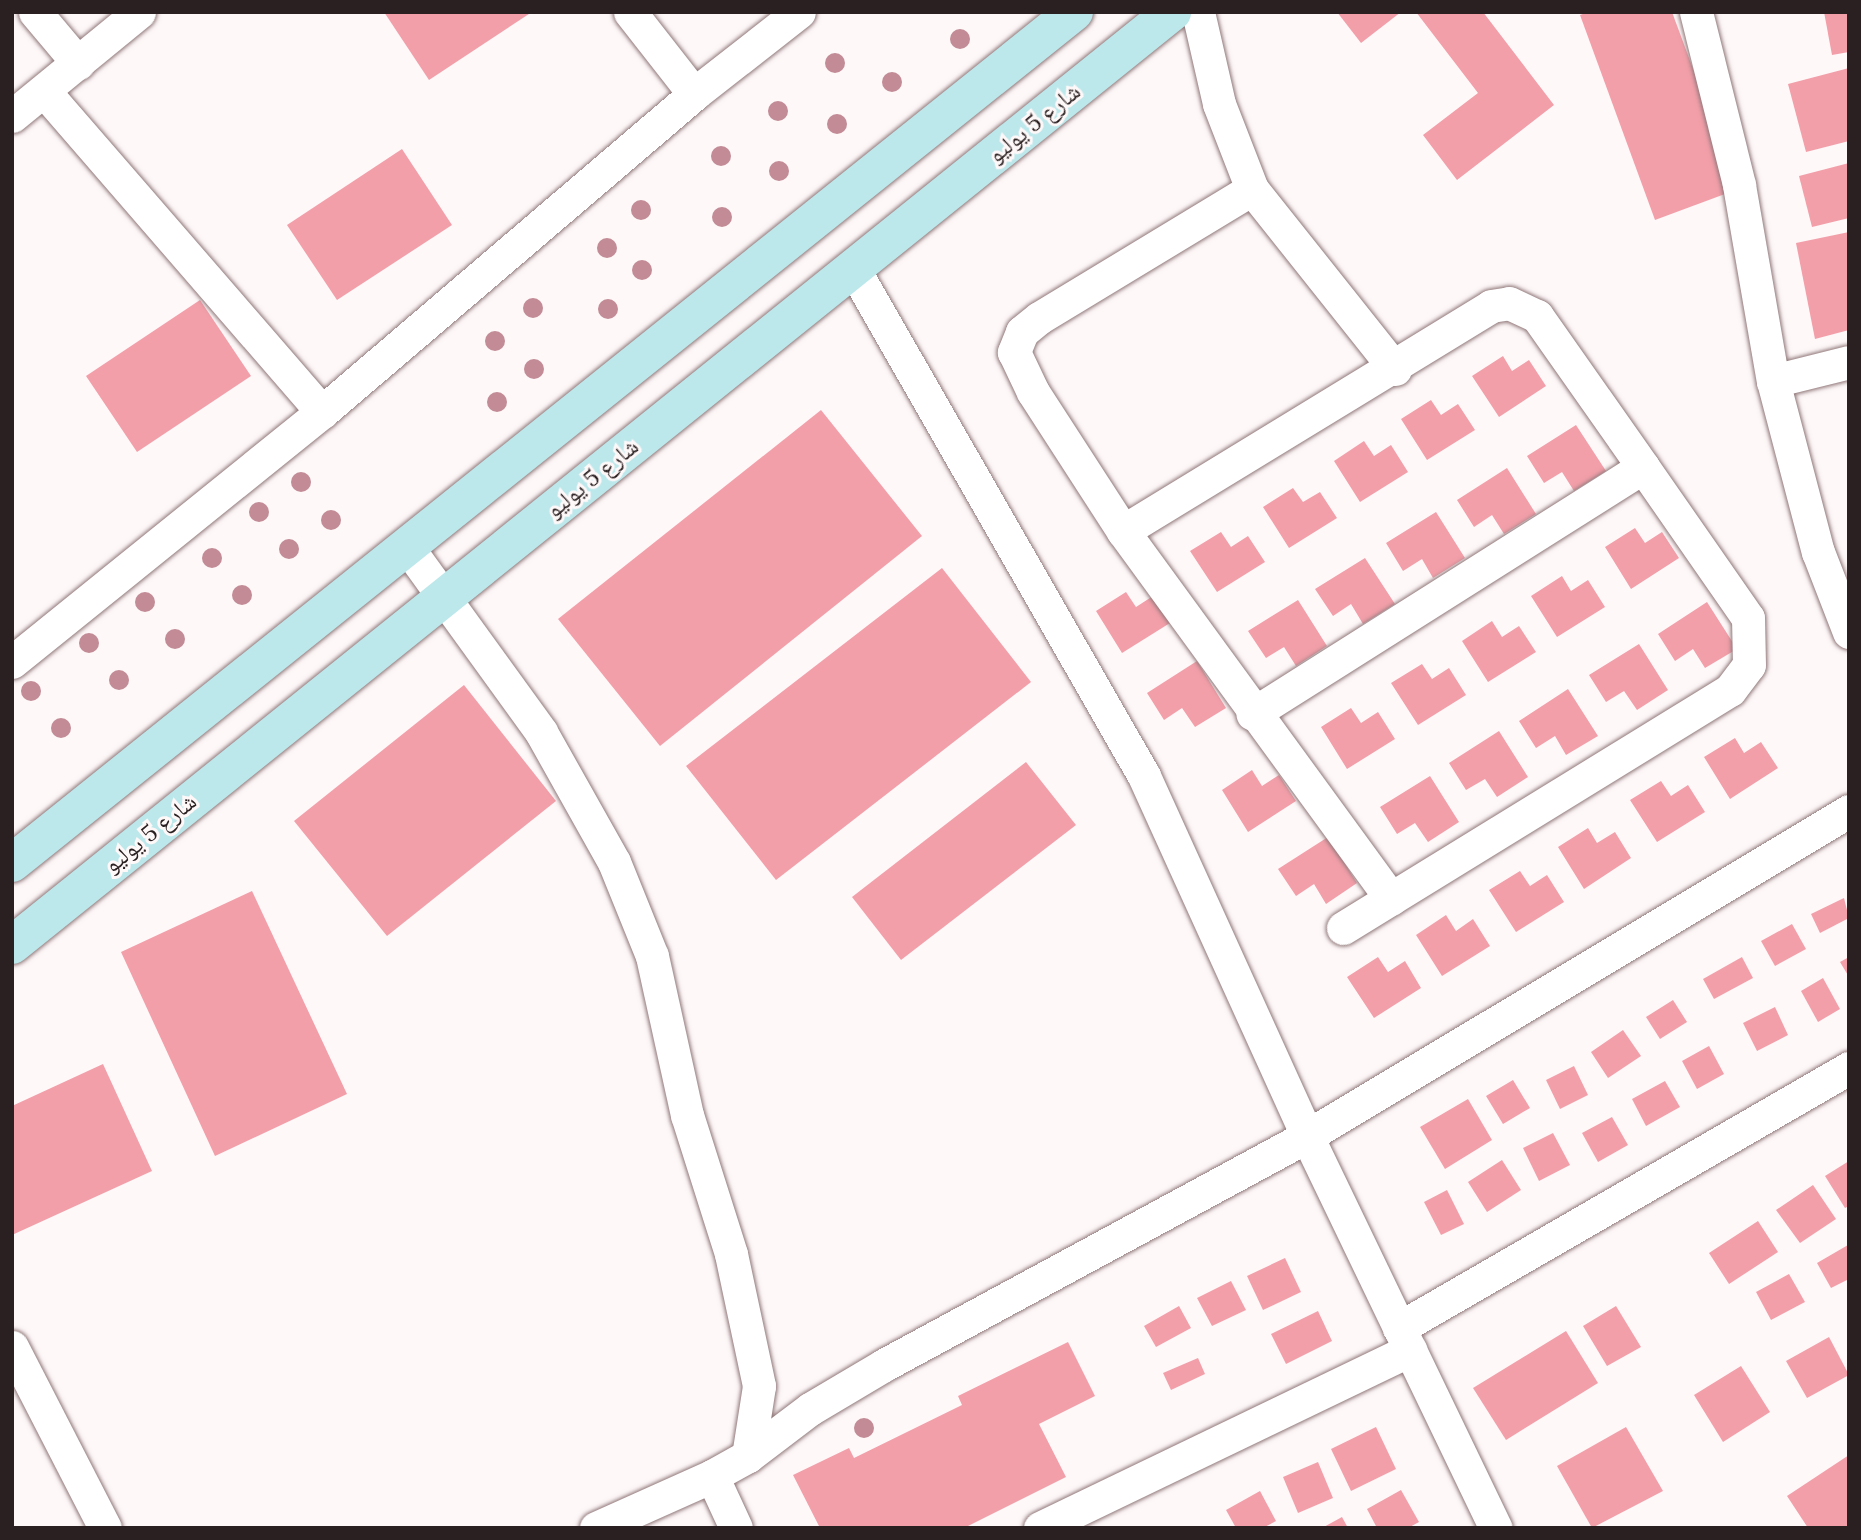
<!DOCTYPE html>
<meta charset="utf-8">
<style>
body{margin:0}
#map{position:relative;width:1861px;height:1540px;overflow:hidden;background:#fef8f9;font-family:Lora,"Noto Naskh Arabic",serif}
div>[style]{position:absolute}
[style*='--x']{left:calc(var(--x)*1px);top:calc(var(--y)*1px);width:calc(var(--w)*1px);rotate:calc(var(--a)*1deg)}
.building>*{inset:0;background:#f29fa9}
.roads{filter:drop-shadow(0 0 2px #907779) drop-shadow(0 0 2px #907779)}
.minor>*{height:33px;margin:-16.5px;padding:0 16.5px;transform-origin:16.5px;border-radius:16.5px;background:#fff}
.secondary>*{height:38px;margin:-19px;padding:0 19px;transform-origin:19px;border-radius:19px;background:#bde8eb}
.trees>*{width:20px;height:20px;margin:-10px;border-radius:50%;background:#c28b95}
span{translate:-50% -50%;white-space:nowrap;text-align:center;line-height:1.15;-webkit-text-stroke:6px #fef8f9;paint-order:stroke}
.street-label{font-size:23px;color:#2a2021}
.frame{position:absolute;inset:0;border:14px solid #2a2021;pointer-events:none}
</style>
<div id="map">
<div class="building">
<i style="clip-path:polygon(384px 12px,532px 12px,429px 80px)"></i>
<i style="clip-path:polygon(1337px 12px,1401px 12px,1361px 43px)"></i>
<i style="clip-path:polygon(1416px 12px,1483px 12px,1554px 105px,1457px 180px,1423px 135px,1478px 93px)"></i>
<i style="clip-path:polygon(1588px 12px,1672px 12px,1722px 147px,1733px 191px,1655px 220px,1580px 15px)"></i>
<i style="clip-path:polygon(1824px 12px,1849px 12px,1849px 52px,1832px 55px)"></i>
<i style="clip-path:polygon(1849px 68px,1849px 141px,1806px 152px,1788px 84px)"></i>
<i style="clip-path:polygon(402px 149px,452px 225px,337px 300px,287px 225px)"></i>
<i style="clip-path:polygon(1849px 163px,1849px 218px,1812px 227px,1799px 176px)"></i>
<i style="clip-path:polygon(1849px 232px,1849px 330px,1815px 339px,1796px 243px)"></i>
<i style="clip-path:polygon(200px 300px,251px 376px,137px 452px,86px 376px)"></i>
<i style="clip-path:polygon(1503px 356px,1512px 371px,1529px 360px,1546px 386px,1499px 417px,1472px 376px)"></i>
<i style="clip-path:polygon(1431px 400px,1441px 415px,1458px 404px,1475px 430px,1427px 460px,1401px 419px)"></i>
<i style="clip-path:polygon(821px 410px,922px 536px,660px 746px,558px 619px)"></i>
<i style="clip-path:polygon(1576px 425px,1606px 471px,1574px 491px,1562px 472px,1544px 483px,1527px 456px)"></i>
<i style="clip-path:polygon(1364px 441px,1374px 456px,1391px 445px,1408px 472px,1360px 502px,1334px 461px)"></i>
<i style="clip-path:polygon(1507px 468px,1536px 514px,1504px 534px,1492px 515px,1474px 527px,1457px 500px)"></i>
<i style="clip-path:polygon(1293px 488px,1303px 502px,1320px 492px,1337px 518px,1289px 548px,1263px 507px)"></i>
<i style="clip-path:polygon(1436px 512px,1465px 558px,1433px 578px,1422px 559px,1403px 571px,1386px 543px)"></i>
<i style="clip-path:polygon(1635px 528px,1645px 543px,1662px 532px,1679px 558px,1631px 589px,1605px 547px)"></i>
<i style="clip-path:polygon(1221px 532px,1231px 547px,1248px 536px,1265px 562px,1217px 592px,1190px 551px)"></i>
<i style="clip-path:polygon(1365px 558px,1395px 604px,1363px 624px,1351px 604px,1333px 616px,1315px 589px)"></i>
<i style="clip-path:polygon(942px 568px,1031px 682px,776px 880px,686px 766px)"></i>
<i style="clip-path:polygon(1562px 576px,1571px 591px,1588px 580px,1605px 607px,1557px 637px,1531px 596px)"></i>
<i style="clip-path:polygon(1126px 592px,1136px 607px,1153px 596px,1170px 623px,1122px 653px,1096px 611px)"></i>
<i style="clip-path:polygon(1298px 600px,1327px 646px,1296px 666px,1284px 647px,1266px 658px,1248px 631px)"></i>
<i style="clip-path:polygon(1707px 602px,1737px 649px,1705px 668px,1693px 649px,1675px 661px,1658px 634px)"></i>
<i style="clip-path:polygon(1492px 621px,1502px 637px,1519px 626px,1536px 652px,1488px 682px,1462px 641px)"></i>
<i style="clip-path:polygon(1639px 644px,1668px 690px,1637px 710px,1624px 691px,1606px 702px,1589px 675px)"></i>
<i style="clip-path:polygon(1197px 661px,1226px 708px,1195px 727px,1182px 708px,1164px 720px,1147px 693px)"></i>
<i style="clip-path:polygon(1422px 664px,1432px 679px,1449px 668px,1466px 695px,1418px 725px,1391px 683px)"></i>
<i style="clip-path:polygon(464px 685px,556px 801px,387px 936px,294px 821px)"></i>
<i style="clip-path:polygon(1568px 689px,1598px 736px,1566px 755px,1555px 736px,1536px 748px,1519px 721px)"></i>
<i style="clip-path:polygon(1351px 708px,1361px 723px,1378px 712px,1395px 739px,1347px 769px,1321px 727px)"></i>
<i style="clip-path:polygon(1499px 731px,1528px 777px,1497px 797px,1485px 779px,1466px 790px,1449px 763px)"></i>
<i style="clip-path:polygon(1735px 738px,1744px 753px,1761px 742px,1778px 768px,1730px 799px,1704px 757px)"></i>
<i style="clip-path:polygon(1026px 762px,1076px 825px,901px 960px,852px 897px)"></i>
<i style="clip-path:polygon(1252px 770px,1262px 786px,1279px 775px,1296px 801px,1248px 832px,1222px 790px)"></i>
<i style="clip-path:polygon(1430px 776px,1459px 822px,1428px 842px,1415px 823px,1397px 834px,1380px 807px)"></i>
<i style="clip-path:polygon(1661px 781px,1671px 796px,1688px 785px,1705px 812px,1657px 842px,1630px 800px)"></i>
<i style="clip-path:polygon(1588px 828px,1597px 843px,1615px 832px,1631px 858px,1584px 889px,1558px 847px)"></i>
<i style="clip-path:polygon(1328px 837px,1357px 883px,1326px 904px,1314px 884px,1296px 896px,1278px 869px)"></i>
<i style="clip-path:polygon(1520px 871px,1530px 886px,1547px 875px,1564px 902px,1516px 932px,1489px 890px)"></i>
<i style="clip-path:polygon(252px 891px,347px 1094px,215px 1156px,121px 952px)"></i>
<i style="clip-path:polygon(1844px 898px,1849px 918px,1820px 933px,1811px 914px)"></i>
<i style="clip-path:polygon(1446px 915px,1456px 931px,1473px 919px,1490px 946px,1442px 976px,1416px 935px)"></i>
<i style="clip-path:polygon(1792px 924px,1806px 949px,1775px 966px,1761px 941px)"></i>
<i style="clip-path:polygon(1378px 957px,1388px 972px,1405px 961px,1421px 988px,1374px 1018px,1347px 977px)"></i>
<i style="clip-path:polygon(1742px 957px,1753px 978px,1714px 999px,1703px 979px)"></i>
<i style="clip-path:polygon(1849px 957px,1849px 977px,1840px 962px)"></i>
<i style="clip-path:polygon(1823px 978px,1840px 1009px,1818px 1022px,1801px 991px)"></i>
<i style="clip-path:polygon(1673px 1000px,1687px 1022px,1660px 1039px,1646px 1017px)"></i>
<i style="clip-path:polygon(1775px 1007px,1788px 1035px,1757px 1051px,1743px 1023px)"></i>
<i style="clip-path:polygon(1623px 1030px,1641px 1056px,1608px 1078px,1591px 1052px)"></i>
<i style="clip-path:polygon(1709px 1046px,1724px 1074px,1697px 1089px,1682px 1061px)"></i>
<i style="clip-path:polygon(103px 1064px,152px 1171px,12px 1235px,12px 1106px)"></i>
<i style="clip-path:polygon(1574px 1066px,1588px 1095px,1560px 1109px,1546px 1080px)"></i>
<i style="clip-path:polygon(1513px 1080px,1530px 1108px,1503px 1124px,1486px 1096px)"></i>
<i style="clip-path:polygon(1665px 1081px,1680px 1107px,1646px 1126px,1632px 1099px)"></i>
<i style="clip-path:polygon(1468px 1099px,1492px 1140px,1445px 1169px,1420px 1127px)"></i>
<i style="clip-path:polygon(1612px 1117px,1628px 1145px,1598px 1162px,1582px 1133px)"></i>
<i style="clip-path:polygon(1553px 1133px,1570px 1165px,1539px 1181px,1523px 1148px)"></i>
<i style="clip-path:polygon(1502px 1160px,1521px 1190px,1487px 1212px,1468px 1182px)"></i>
<i style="clip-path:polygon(1849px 1161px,1849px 1206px,1845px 1208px,1825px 1176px)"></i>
<i style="clip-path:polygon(1813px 1185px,1836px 1219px,1800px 1243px,1776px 1210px)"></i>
<i style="clip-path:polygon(1447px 1190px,1464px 1224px,1441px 1235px,1424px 1202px)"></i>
<i style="clip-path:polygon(1758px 1221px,1778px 1252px,1729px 1284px,1709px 1253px)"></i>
<i style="clip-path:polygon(1848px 1245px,1849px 1279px,1831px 1288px,1817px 1263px)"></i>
<i style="clip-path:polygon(1285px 1258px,1301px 1292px,1263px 1310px,1247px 1276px)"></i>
<i style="clip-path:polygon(1789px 1274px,1805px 1302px,1771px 1320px,1756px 1292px)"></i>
<i style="clip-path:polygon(1231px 1281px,1246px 1310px,1212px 1326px,1197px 1298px)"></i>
<i style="clip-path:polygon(1179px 1306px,1191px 1328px,1156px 1347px,1144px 1326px)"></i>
<i style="clip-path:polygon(1616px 1306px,1641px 1347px,1607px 1366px,1583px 1326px)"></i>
<i style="clip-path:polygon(1318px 1311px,1332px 1341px,1286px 1364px,1271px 1334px)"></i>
<i style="clip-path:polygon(1566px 1331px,1598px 1383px,1506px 1440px,1473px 1388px)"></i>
<i style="clip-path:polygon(1829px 1337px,1849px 1375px,1807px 1398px,1786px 1361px)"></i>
<i style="clip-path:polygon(1068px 1342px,1095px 1396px,1039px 1424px,1066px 1477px,964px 1528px,820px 1528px,793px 1475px,849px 1448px,854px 1458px,962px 1405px,958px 1396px)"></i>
<i style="clip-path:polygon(1198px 1358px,1205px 1374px,1171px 1390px,1163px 1373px)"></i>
<i style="clip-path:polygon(1741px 1366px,1770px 1412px,1723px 1442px,1694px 1395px)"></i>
<i style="clip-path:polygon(1376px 1427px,1396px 1469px,1351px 1491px,1331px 1449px)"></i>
<i style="clip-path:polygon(1626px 1427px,1663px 1491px,1592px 1528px,1557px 1466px)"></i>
<i style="clip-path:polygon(1849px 1455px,1849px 1528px,1808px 1528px,1787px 1496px)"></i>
<i style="clip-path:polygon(1318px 1462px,1333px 1498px,1298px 1513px,1283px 1477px)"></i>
<i style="clip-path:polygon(1401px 1490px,1419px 1522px,1408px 1528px,1377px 1528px,1367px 1509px)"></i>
<i style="clip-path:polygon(1260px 1491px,1276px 1521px,1263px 1528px,1236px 1528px,1226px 1510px)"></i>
<i style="clip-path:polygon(1342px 1517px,1348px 1528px,1322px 1528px)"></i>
</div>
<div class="roads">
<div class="minor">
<i style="--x:35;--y:12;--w:67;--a:49.9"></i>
<i style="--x:630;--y:12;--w:104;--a:52"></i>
<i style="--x:1198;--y:12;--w:94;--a:77.1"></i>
<i style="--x:1219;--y:104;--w:91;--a:68.8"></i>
<i style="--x:1252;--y:189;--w:230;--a:51.5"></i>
<i style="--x:1696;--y:12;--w:178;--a:76"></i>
<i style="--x:1739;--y:185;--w:199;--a:80.2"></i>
<i style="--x:1773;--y:381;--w:177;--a:75.3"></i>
<i style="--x:1818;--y:552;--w:86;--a:68.8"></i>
<i style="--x:44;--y:91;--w:425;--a:49.1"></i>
<i style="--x:12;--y:116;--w:164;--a:-39.3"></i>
<i style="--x:1252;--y:189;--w:249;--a:148.8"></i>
<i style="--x:1039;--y:318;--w:22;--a:141"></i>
<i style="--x:1022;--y:332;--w:22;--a:112"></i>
<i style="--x:1014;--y:352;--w:44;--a:64.6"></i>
<i style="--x:1033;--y:392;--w:166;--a:57.1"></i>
<i style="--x:1123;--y:531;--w:455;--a:53.9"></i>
<i style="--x:853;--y:268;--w:585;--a:60.19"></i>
<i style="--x:1144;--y:776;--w:395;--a:65.6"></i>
<i style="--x:1307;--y:1136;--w:435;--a:64.3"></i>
<i style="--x:1773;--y:381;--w:78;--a:-14"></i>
<i style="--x:1123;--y:531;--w:431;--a:-31.4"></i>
<i style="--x:1491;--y:306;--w:18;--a:-9"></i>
<i style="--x:1509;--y:303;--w:31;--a:25"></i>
<i style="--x:1537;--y:316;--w:184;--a:54.9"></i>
<i style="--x:1643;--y:467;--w:462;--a:147.7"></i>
<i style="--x:408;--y:548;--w:227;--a:54.1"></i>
<i style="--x:541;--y:732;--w:149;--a:60.7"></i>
<i style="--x:614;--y:862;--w:101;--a:68"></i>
<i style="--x:652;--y:956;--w:163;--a:77.6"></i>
<i style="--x:687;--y:1115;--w:146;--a:72.4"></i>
<i style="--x:731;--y:1254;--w:135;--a:78"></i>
<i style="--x:759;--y:1386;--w:71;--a:98.9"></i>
<i style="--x:748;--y:1456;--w:41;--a:150.9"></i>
<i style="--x:712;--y:1476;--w:57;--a:65.2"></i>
<i style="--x:12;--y:662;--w:398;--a:-38.9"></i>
<i style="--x:322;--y:412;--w:489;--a:-40.5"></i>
<i style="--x:694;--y:94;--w:133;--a:-38"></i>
<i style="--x:1343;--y:928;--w:454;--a:-31.6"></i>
<i style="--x:1730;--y:690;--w:31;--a:-53"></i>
<i style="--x:1749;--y:665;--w:47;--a:-91.2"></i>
<i style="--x:1748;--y:618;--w:184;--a:-124.8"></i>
<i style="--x:1399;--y:1328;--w:520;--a:-30.02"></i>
<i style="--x:12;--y:1347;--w:203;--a:62.8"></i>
<i style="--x:748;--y:1456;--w:78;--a:-37.2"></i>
<i style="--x:810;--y:1409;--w:86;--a:-30.7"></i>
<i style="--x:884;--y:1365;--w:481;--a:-28.4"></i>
<i style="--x:1307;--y:1136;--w:632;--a:-30.95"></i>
<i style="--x:596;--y:1528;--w:127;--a:-24.1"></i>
<i style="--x:1040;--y:1528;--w:411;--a:-25.7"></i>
</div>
<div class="secondary">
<i style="--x:12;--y:863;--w:1361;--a:-38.71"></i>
<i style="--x:12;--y:945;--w:1489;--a:-38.81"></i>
</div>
</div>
<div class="trees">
<i style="left:960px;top:39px"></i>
<i style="left:835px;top:63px"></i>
<i style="left:892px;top:82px"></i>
<i style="left:778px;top:111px"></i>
<i style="left:837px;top:124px"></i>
<i style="left:721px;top:156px"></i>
<i style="left:779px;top:171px"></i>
<i style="left:641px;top:210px"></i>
<i style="left:722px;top:217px"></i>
<i style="left:607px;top:248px"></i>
<i style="left:642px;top:270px"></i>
<i style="left:533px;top:308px"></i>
<i style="left:608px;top:309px"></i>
<i style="left:495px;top:341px"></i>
<i style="left:534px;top:369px"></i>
<i style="left:497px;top:402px"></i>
<i style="left:301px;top:482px"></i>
<i style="left:259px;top:512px"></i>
<i style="left:331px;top:520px"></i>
<i style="left:289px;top:549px"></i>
<i style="left:212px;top:558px"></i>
<i style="left:242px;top:595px"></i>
<i style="left:145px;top:602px"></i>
<i style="left:175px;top:639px"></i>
<i style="left:89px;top:643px"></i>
<i style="left:119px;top:680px"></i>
<i style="left:31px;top:691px"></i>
<i style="left:61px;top:728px"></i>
<i style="left:864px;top:1428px"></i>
</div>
<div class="street-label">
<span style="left:1034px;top:123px;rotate:-39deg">شارع 5 يوليو</span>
<span style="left:592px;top:478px;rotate:-39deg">شارع 5 يوليو</span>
<span style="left:150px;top:833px;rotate:-39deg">شارع 5 يوليو</span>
</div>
<div class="frame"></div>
</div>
